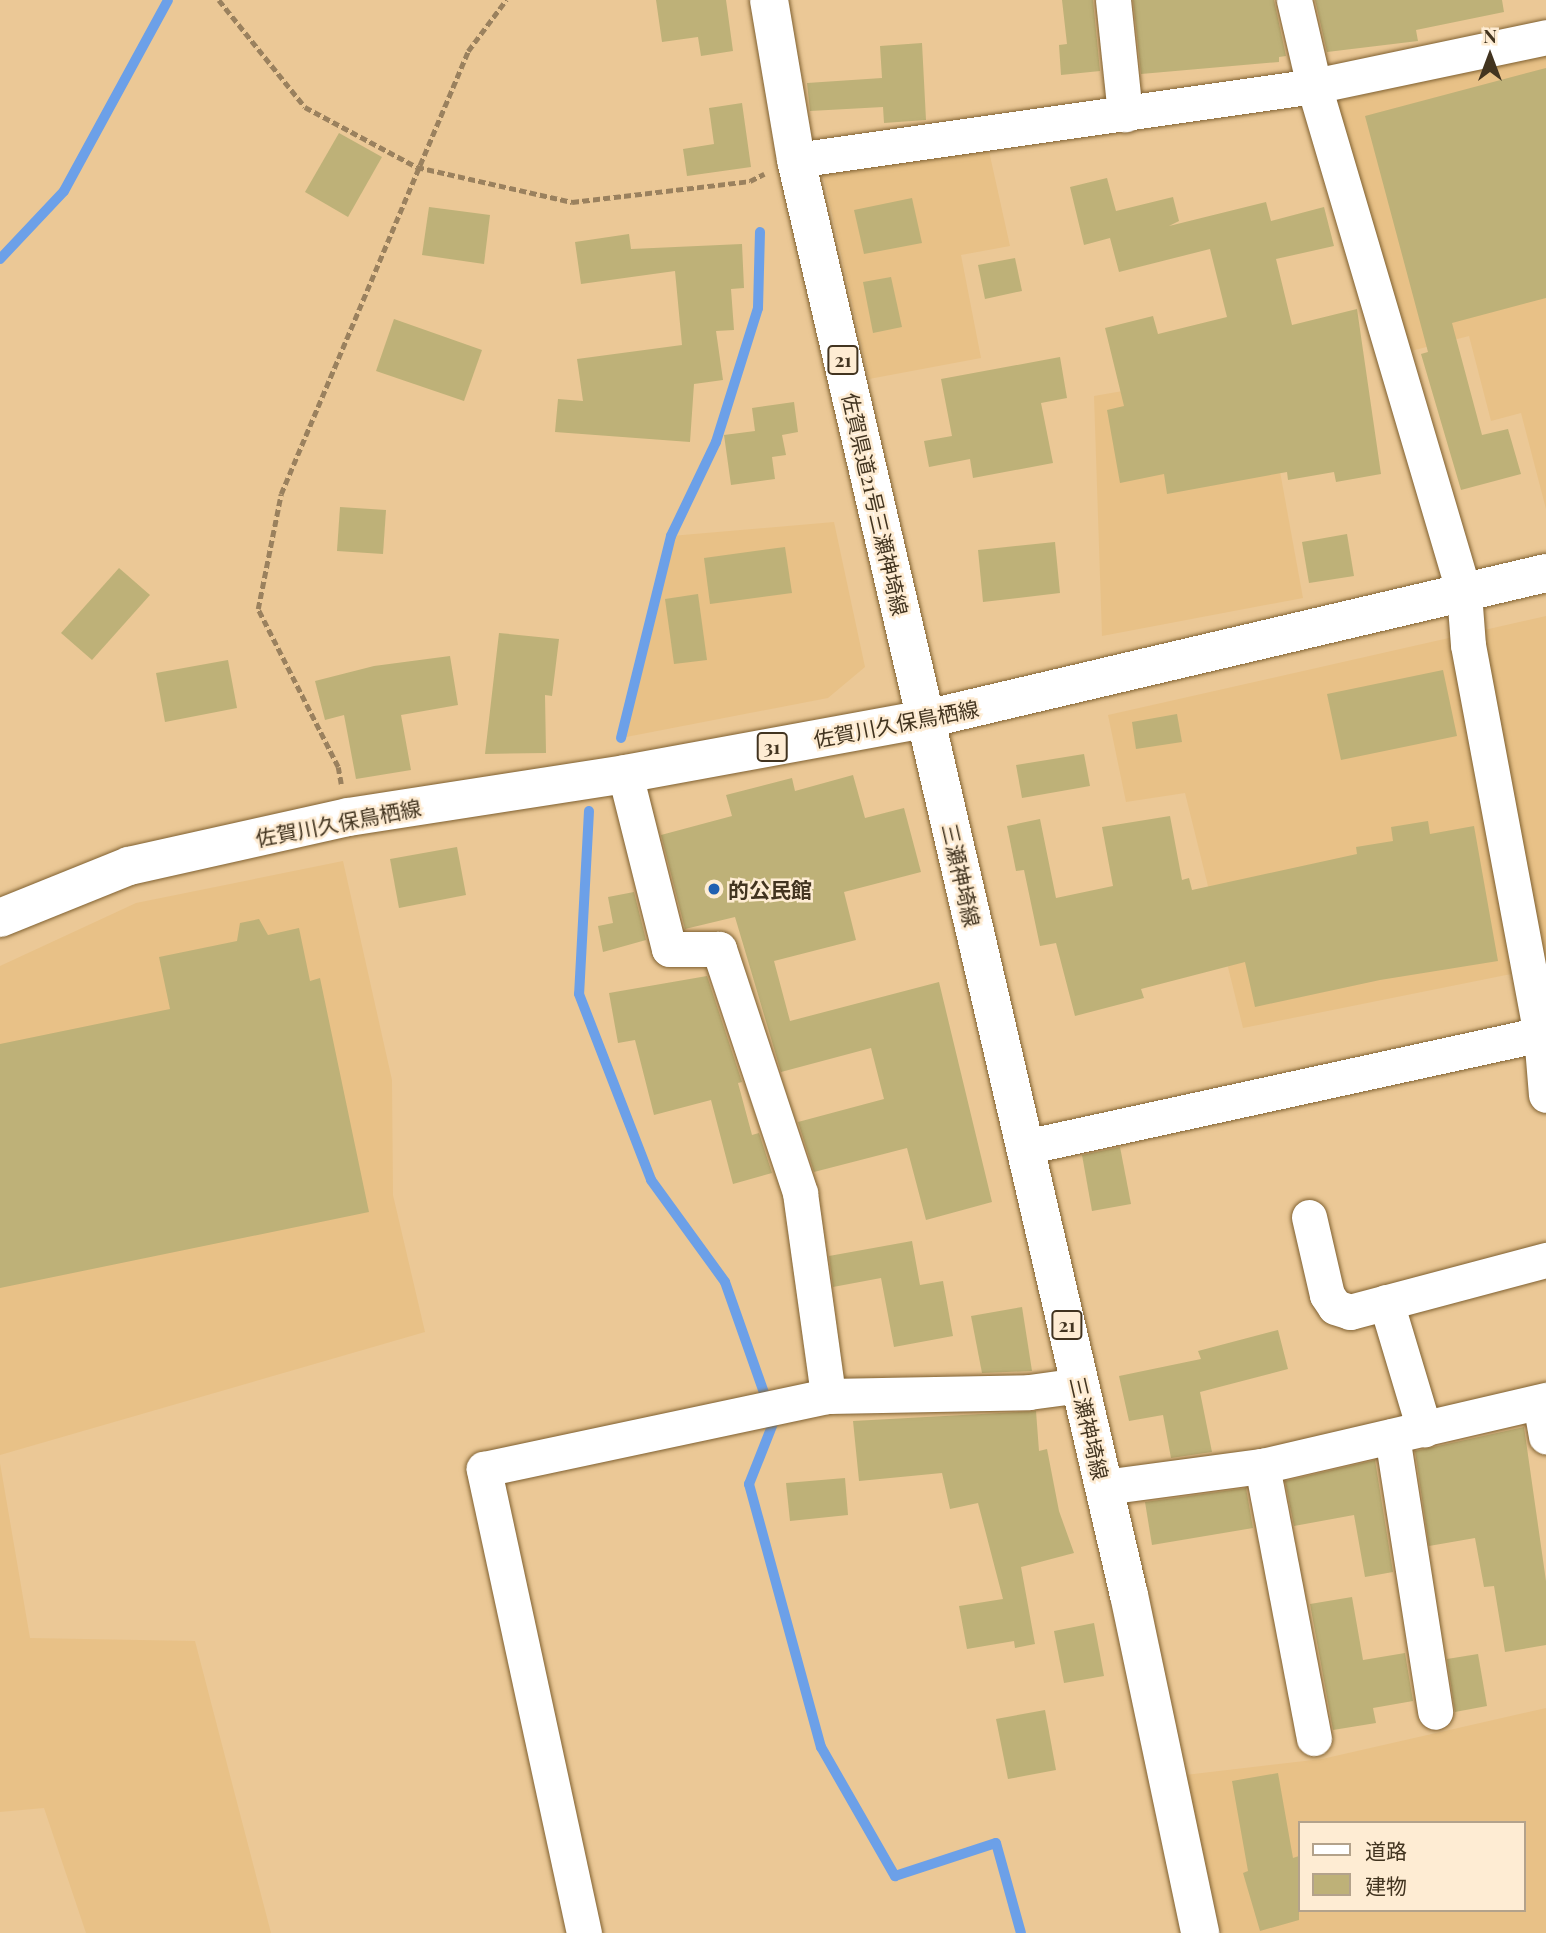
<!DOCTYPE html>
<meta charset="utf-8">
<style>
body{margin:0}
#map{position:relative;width:1546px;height:1933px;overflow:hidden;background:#ebc896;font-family:"Playfair Display","Noto Sans JP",serif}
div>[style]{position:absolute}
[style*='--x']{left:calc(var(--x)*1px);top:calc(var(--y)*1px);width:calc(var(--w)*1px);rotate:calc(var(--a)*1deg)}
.built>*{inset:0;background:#e8c187}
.stream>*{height:10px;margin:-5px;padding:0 5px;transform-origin:5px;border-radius:5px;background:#6ca0e8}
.building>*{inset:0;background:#beb178}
.path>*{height:4.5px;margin-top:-2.25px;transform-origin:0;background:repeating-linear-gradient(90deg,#9a815e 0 7px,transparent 0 10.5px)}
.roads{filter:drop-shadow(0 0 2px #7f6030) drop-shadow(0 0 2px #7f6030)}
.minor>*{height:35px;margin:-17.5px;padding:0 17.5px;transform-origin:17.5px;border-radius:17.5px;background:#fff}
.major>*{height:38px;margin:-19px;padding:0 19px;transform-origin:19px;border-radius:19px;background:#fff}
.dots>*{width:19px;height:19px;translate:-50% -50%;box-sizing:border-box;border:4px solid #feecd3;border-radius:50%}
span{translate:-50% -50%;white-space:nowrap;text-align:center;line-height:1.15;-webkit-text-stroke:5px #feecd3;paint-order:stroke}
.shield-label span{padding:2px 5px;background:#feecd3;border:2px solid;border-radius:5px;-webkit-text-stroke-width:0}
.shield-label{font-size:19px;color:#423420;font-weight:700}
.street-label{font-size:21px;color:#423420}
.poi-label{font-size:21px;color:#423420;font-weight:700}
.left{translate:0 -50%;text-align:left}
.legend{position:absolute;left:1298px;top:1821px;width:228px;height:91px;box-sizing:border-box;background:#feecd3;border:2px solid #b3a28b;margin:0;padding:9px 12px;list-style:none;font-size:21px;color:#423420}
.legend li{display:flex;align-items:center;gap:14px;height:35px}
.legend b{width:35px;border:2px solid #b3a28b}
.north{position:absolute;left:1455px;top:21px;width:70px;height:70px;-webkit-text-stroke:5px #feecd3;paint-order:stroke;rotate:0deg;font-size:19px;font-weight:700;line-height:28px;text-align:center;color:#423420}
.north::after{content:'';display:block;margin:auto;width:24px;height:32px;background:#423420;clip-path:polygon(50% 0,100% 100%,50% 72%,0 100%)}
</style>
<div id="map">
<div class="built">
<i style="clip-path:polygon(1546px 50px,1546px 509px,1521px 413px,1491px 421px,1469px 336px,1411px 351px,1335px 102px)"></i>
<i style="clip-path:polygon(983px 124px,1010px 246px,961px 255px,981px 358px,869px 379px,817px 147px)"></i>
<i style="clip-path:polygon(1261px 367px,1303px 598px,1102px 636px,1094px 396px)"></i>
<i style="clip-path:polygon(834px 522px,865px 667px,828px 698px,621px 738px,671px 536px)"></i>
<i style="clip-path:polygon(1546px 616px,1546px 967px,1243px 1028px,1185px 793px,1126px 802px,1108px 715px)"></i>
<i style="clip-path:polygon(343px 861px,392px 1080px,393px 1195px,425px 1332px,0 1455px,0 966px,136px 903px)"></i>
<i style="clip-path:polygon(0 1463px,30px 1638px,195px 1641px,271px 1933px,86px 1933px,44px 1808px,0 1812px)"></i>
<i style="clip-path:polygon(evenodd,1546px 1708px,1546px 1933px,1222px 1933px,1185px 1775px,1322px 1759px,1546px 1708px,1299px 1823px,1523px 1823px,1523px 1910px,1299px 1910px,1299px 1823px)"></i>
</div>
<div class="stream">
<i style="--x:0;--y:259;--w:93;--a:-46.7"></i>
<i style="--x:64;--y:191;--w:217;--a:-61.4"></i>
<i style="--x:621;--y:738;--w:208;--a:-76.1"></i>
<i style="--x:671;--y:536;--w:104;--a:-64.4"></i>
<i style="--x:716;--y:442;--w:140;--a:-72.6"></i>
<i style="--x:758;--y:308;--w:76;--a:-88.5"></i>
<i style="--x:589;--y:811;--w:183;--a:93.1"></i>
<i style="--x:579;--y:994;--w:199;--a:68.8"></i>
<i style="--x:651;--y:1180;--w:126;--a:54"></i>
<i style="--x:725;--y:1282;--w:147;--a:70.6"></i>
<i style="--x:774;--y:1421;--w:68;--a:111.6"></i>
<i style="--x:749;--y:1484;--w:273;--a:74.7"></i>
<i style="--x:821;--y:1747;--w:149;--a:60.2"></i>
<i style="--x:895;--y:1876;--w:106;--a:-18.1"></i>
<i style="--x:996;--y:1843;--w:93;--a:74.5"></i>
</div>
<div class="building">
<i style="clip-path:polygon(656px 0,726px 0,733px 51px,701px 56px,698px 37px,662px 42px)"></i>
<i style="clip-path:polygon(1062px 0,1093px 0,1100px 71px,1061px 75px,1059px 45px,1067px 44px)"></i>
<i style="clip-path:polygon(1133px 0,1274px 0,1286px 56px,1279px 57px,1279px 62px,1141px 74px)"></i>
<i style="clip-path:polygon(1315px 0,1502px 0,1504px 12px,1416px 30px,1418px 41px,1327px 52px)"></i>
<i style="clip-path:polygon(922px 43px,926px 120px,884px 123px,883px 107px,810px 111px,807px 83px,882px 78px,880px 46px)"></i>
<i style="clip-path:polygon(1546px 68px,1546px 298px,1452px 323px,1482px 435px,1508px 429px,1521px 474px,1461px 490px,1421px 354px,1428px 352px,1365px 116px)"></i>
<i style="clip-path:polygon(742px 103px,751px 167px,687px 176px,683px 149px,714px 144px,709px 108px)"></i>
<i style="clip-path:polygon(339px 133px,382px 157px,348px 217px,305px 192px)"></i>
<i style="clip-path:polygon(1107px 178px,1116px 211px,1173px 197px,1179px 221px,1169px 226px,1266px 202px,1271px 221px,1324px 207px,1334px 246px,1276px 259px,1292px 325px,1357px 309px,1381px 474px,1336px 482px,1334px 472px,1288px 480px,1287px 472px,1167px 494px,1164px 474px,1120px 483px,1107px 410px,1124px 406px,1105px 328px,1153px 316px,1158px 334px,1227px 317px,1210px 249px,1119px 272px,1110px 238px,1084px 245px,1070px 187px)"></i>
<i style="clip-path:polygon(912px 198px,922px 243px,864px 254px,854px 210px)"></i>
<i style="clip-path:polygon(429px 207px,490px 215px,484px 264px,422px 255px)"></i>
<i style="clip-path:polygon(629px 234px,631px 249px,742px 244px,744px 288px,731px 289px,734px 330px,716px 331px,723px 380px,694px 384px,690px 442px,555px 432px,558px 399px,583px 401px,577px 359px,682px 345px,675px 271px,581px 284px,575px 242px)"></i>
<i style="clip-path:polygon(1015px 258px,1022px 291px,985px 299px,978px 265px)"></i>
<i style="clip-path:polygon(891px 277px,902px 327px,873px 333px,863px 282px)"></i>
<i style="clip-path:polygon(394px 319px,482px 350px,464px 401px,376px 371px)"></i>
<i style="clip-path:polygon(1060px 357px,1067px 398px,1041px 403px,1053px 463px,973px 478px,970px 459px,929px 467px,924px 441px,952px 436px,941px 379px)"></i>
<i style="clip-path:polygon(794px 402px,798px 432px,782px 435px,786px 455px,772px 457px,775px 479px,731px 485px,724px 435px,755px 431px,752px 408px)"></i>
<i style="clip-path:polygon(340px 507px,386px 510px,383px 554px,337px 551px)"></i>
<i style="clip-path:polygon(1347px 534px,1354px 576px,1309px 583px,1302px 542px)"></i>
<i style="clip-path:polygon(1055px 542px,1060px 593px,983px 602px,978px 550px)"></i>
<i style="clip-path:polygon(785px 547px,792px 593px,710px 604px,704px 558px)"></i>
<i style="clip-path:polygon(119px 568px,150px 595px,92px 660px,61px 633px)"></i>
<i style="clip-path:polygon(698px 594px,707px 660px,674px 664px,665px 599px)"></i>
<i style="clip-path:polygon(499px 633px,559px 639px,552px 696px,545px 695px,546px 753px,485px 754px)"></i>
<i style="clip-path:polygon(450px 656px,458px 705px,401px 715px,411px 770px,356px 779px,344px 715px,325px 720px,315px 681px,374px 666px)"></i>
<i style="clip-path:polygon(228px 660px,237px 708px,165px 722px,156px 673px)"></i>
<i style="clip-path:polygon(1443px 670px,1457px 736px,1341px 760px,1327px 694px)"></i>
<i style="clip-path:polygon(1177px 714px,1182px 742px,1136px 749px,1132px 722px)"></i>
<i style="clip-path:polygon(1084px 754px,1090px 786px,1022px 798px,1016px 765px)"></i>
<i style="clip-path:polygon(853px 775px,865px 818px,904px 808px,921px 872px,844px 892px,856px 940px,774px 961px,790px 1021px,939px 982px,992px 1202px,926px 1220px,907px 1148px,814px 1172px,798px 1122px,884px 1099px,871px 1048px,781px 1072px,735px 917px,685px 929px,661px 835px,732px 816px,726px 795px,792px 778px,795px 791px)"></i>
<i style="clip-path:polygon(1170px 816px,1182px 880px,1189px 878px,1192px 890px,1357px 854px,1356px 847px,1393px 841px,1391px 827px,1428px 821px,1430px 834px,1474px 826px,1498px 961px,1380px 980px,1255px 1007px,1245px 962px,1141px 989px,1144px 998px,1075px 1016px,1056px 943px,1040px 946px,1024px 870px,1016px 871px,1007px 826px,1040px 819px,1056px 898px,1113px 886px,1102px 827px)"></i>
<i style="clip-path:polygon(457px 847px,466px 895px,399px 908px,390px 859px)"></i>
<i style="clip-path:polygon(634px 892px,646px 940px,603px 952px,598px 926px,613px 923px,608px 897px)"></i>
<i style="clip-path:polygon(259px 919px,268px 935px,299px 928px,310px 981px,320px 978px,369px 1212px,0 1288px,0 1044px,170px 1009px,159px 957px,237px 941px,240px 923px)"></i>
<i style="clip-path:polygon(707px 976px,742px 1082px,738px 1083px,752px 1135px,759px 1133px,772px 1173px,733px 1184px,711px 1100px,654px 1115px,635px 1040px,618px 1043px,609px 993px)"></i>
<i style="clip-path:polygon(1120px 1147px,1131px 1204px,1092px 1211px,1082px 1155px)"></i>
<i style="clip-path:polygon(912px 1241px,920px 1285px,943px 1281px,953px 1336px,894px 1347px,881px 1278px,833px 1287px,829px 1256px)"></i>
<i style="clip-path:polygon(1022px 1307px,1032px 1371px,982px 1373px,971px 1316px)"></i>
<i style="clip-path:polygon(1278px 1330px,1288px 1369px,1200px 1392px,1212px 1452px,1171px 1458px,1163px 1415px,1129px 1421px,1119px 1376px,1201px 1359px,1198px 1351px)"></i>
<i style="clip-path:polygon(1036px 1411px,1039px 1451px,1047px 1449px,1059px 1511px,1074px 1553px,1021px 1567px,1035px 1644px,1015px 1648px,1014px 1641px,967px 1649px,959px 1606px,1003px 1599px,978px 1503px,950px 1509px,942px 1473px,859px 1481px,853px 1421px)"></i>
<i style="clip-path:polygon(1524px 1427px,1546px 1581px,1546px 1645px,1505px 1652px,1494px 1586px,1484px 1587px,1475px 1538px,1429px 1546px,1415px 1451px)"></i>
<i style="clip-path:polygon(1375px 1460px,1393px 1572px,1365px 1577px,1354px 1515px,1294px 1526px,1285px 1481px)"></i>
<i style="clip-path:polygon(845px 1478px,848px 1515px,790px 1521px,786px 1483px)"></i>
<i style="clip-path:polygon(1246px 1488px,1253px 1528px,1152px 1545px,1145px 1502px)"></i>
<i style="clip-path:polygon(1352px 1597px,1363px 1660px,1405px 1653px,1413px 1701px,1373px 1708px,1376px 1723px,1333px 1730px,1310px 1604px)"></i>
<i style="clip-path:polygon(1094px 1623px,1104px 1676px,1064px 1683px,1054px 1631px)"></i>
<i style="clip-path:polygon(1478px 1654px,1487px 1706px,1455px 1712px,1447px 1659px)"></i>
<i style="clip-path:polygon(1045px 1710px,1056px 1770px,1008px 1779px,996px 1719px)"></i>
<i style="clip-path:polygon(1278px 1773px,1293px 1858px,1299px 1856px,1299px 1920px,1260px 1931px,1243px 1873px,1248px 1871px,1232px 1781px)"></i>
</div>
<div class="path">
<i style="--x:219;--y:0;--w:137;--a:51.2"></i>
<i style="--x:305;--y:107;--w:127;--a:28.2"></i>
<i style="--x:417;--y:167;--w:159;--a:12.7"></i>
<i style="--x:572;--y:202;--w:179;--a:-6.7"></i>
<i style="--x:750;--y:181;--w:16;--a:-27"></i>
<i style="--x:341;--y:784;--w:17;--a:-100"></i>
<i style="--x:338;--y:767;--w:177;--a:-116.9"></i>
<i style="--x:258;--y:609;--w:117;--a:-78.7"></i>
<i style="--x:281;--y:494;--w:481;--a:-67.1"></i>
<i style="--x:468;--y:51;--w:64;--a:-53.3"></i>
</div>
<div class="roads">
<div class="minor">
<i style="--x:1113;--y:0;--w:115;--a:84"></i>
<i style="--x:1294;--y:0;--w:88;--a:76.9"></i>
<i style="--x:1314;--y:86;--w:529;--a:73.52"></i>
<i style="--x:1464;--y:593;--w:52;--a:85.6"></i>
<i style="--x:1468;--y:645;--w:396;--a:79.4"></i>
<i style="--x:1541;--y:1034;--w:61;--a:85.3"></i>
<i style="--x:796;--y:160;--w:523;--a:-8.13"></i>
<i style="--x:1314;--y:86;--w:237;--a:-11.9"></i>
<i style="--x:625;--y:774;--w:180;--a:75.9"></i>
<i style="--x:669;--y:949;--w:50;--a:0"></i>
<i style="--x:719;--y:949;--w:257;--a:71.6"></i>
<i style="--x:800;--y:1193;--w:205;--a:82.1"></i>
<i style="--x:1025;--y:1147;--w:533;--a:-12.34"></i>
<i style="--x:1309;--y:1217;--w:80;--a:77"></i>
<i style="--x:1327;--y:1295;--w:14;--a:56"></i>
<i style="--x:1335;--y:1307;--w:16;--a:18"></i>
<i style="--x:1350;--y:1312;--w:203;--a:-14.9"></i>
<i style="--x:1386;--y:1302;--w:133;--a:73.3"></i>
<i style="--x:1540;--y:1402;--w:35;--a:80"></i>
<i style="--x:1392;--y:1436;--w:279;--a:81.1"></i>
<i style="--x:1262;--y:1466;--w:277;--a:79.2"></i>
<i style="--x:1104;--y:1487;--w:159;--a:-7.6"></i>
<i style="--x:1262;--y:1466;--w:292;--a:-13.1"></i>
<i style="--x:584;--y:1933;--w:475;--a:-102.2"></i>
<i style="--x:484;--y:1469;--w:352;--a:-12"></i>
<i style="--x:828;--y:1396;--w:201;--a:-1.1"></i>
<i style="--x:1029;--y:1392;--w:51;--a:-7.8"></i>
</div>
<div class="major">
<i style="--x:769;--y:0;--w:162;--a:80.4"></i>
<i style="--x:796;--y:160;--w:1473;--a:76.94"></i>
<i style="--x:1129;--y:1595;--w:345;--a:78.1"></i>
<i style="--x:0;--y:918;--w:139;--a:-22"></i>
<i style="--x:129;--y:866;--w:224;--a:-12.6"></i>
<i style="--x:348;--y:817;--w:280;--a:-8.8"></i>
<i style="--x:625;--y:774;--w:306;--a:-10.4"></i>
<i style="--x:926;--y:719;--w:637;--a:-13.25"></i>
</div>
</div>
<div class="dots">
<i style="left:714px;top:889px;background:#2160b1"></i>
</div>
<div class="shield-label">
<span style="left:843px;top:360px">21</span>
<span style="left:772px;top:747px">31</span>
<span style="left:1067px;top:1325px">21</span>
</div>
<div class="street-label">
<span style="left:876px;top:504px;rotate:77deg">佐賀県道21号三瀬神埼線</span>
<span style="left:896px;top:723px;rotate:-11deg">佐賀川久保鳥栖線</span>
<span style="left:338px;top:822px;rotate:-11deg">佐賀川久保鳥栖線</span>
<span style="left:962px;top:875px;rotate:77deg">三瀬神埼線</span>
<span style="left:1090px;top:1428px;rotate:77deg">三瀬神埼線</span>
</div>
<div class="poi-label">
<span class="left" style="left:728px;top:889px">的公民館</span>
</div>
<ul class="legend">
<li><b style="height:9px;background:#fff"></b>道路</li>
<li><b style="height:19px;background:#beb178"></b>建物</li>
</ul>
<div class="north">N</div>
</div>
